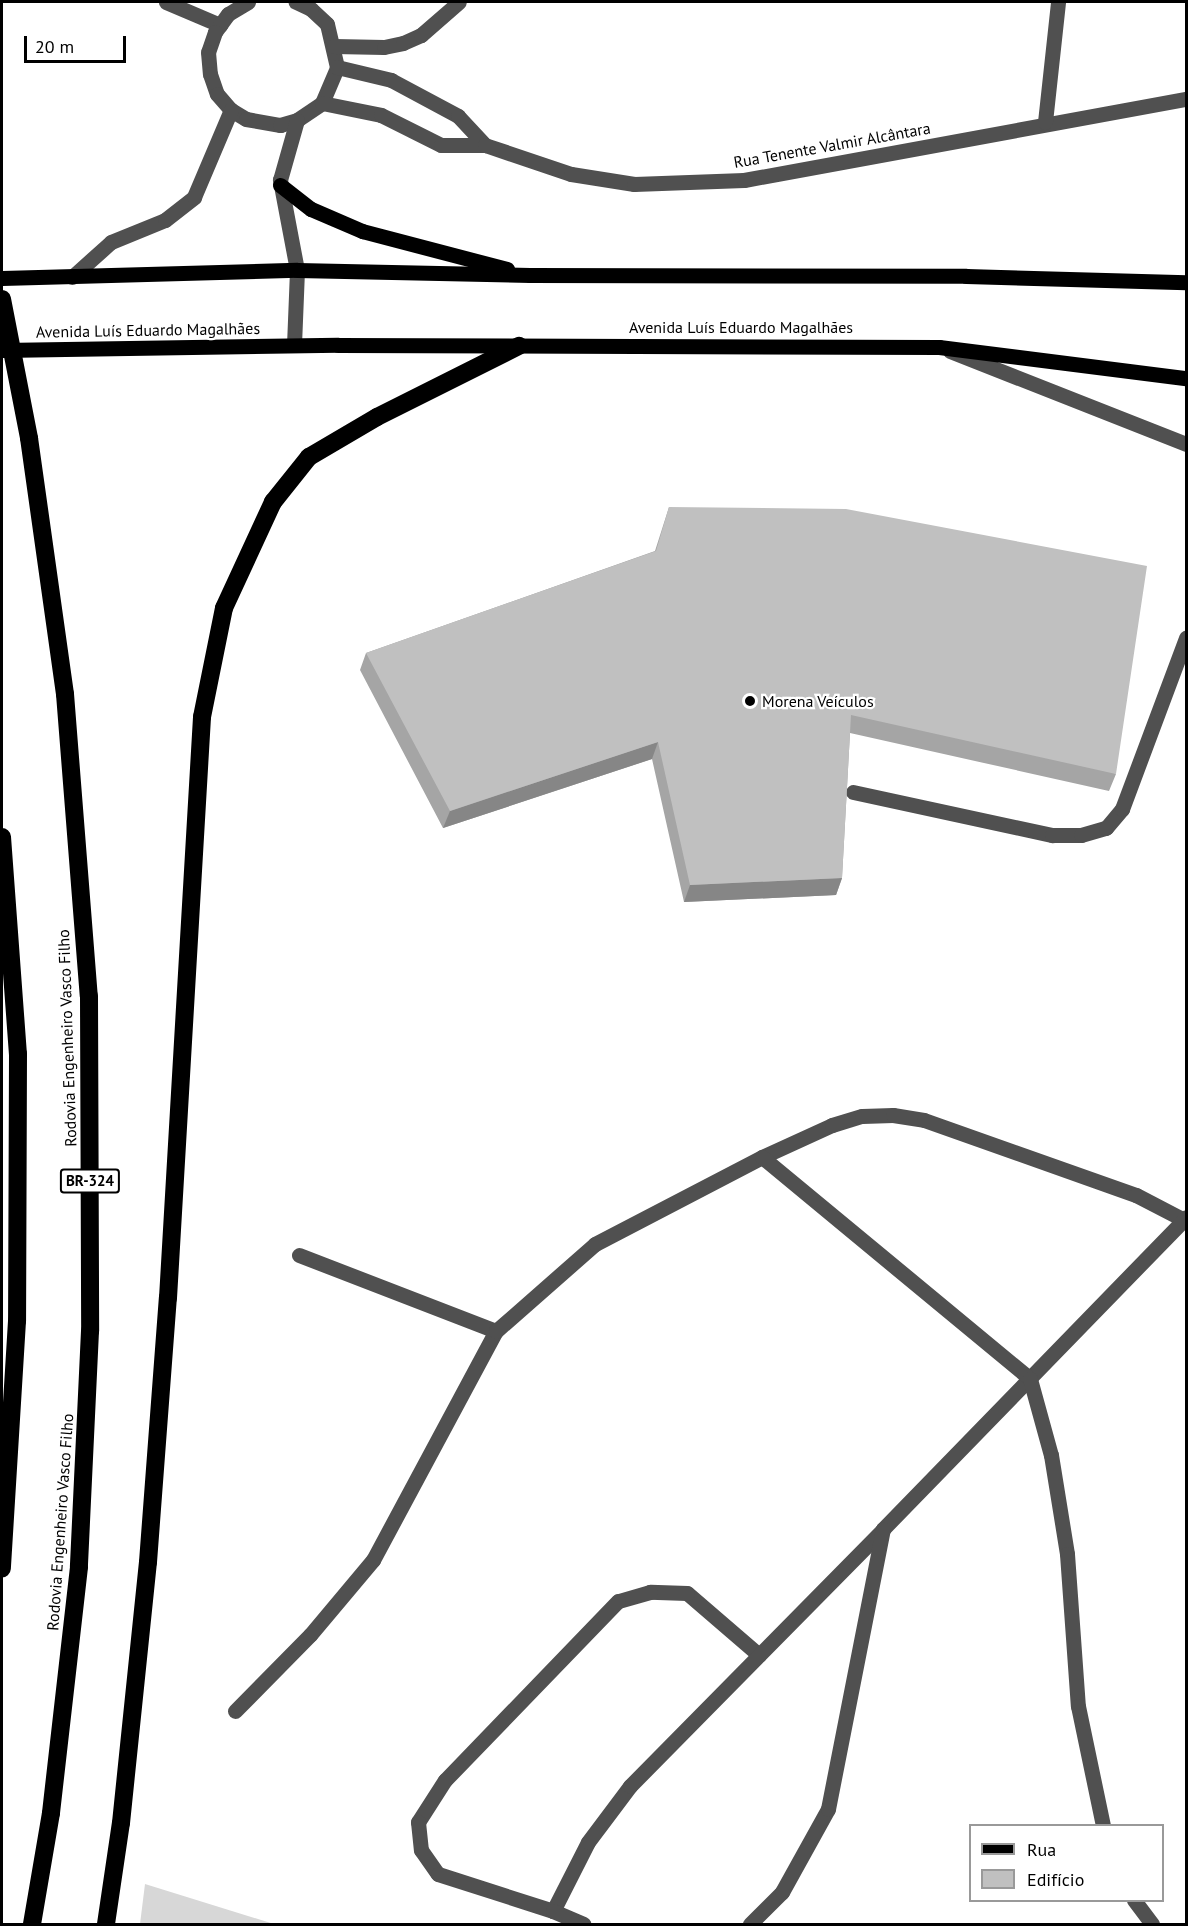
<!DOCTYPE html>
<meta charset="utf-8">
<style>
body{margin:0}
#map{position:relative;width:1188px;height:1926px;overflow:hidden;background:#fff;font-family:"PT Sans",sans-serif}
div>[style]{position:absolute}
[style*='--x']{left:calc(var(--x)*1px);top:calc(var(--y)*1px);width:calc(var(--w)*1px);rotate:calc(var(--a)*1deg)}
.green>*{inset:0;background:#d7d7d7}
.minor>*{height:15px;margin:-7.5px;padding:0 7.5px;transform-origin:7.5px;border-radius:7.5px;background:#505050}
.major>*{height:15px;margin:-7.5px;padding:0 7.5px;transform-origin:7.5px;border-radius:7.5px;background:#000}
.highway>*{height:18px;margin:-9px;padding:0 9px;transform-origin:9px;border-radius:9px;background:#000}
.wall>*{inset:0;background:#a5a5a5}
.shaded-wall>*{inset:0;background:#868686}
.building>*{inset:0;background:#c0c0c0}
.dots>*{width:16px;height:16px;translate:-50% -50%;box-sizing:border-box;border:3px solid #fff;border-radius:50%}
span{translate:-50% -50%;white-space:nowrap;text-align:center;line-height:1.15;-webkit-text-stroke:4.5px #fff;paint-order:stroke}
.shield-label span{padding:2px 4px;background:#fff;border:2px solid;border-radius:4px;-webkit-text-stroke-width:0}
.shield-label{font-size:15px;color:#000;font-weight:700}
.street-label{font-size:16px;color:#000}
.poi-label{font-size:16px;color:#000}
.left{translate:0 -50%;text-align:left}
.frame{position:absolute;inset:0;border:3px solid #000;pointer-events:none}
.legend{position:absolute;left:969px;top:1824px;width:195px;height:78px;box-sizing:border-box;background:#fff;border:2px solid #999;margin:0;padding:8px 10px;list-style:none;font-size:18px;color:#000}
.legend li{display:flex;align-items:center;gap:12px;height:30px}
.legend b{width:30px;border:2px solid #999}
.scale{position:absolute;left:24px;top:36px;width:102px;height:27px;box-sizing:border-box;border:3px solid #000;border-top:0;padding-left:8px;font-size:18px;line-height:21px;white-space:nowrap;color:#000;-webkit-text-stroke:4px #fff;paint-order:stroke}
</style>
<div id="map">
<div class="green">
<i style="clip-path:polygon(145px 1884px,274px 1924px,140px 1924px)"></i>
</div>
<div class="minor">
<i style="--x:166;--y:2;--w:59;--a:23.1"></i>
<i style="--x:248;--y:2;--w:23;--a:149"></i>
<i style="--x:228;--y:14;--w:22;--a:126"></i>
<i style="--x:215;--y:32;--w:21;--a:109"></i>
<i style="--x:208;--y:52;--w:22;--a:85"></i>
<i style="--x:210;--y:74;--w:21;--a:71"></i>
<i style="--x:217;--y:94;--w:21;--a:49"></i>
<i style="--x:231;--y:110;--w:17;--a:31"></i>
<i style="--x:246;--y:119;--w:35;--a:10"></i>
<i style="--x:280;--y:125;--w:18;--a:-16"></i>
<i style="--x:297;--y:120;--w:30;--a:-34"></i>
<i style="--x:322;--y:103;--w:39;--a:-67"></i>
<i style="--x:337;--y:67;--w:44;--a:-103.1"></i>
<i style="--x:327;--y:24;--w:22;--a:-137"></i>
<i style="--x:311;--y:9;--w:17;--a:-155"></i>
<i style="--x:334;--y:46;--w:50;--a:1.1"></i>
<i style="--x:384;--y:47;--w:19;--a:-12"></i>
<i style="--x:403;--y:43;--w:20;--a:-24"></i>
<i style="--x:421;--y:35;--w:50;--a:-41"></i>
<i style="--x:337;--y:67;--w:56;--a:13.5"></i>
<i style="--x:391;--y:80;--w:76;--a:28.2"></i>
<i style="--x:458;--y:116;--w:40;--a:47"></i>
<i style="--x:322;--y:103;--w:60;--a:11.5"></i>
<i style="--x:381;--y:115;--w:67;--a:26.6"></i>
<i style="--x:441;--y:145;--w:44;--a:0"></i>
<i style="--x:485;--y:145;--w:91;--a:18.6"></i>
<i style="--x:571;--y:174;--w:64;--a:9"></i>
<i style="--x:634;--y:184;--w:110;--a:-2.1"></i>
<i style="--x:744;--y:180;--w:449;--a:-10.4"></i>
<i style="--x:1045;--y:122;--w:121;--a:-83.8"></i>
<i style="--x:72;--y:277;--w:52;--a:-41.9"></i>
<i style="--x:111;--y:242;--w:58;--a:-22.2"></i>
<i style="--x:165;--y:220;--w:37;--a:-38"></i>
<i style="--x:194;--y:197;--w:95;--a:-67"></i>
<i style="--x:294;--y:345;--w:75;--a:-87.7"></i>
<i style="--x:297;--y:270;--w:92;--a:-100.7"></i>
<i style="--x:280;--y:180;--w:62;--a:-74.2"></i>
<i style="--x:950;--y:351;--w:254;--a:21.5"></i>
<i style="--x:853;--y:792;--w:204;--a:12.2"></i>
<i style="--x:1052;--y:835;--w:29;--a:0"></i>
<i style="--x:1081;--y:835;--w:26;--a:-16"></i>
<i style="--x:1106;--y:828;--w:25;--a:-50"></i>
<i style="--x:1122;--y:809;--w:183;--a:-69.5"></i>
<i style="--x:762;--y:1157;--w:77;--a:-24.6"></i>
<i style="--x:832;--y:1125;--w:31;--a:-17"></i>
<i style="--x:862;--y:1116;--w:31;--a:-2"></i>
<i style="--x:893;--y:1115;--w:31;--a:9"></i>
<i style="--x:924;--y:1120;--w:225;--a:19.5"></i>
<i style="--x:1136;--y:1195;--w:54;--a:27.5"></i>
<i style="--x:299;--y:1255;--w:211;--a:21.1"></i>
<i style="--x:759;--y:1655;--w:95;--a:-139.3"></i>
<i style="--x:687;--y:1593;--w:37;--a:-178"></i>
<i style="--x:650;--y:1592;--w:33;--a:164"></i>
<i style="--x:618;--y:1601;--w:249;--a:134"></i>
<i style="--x:445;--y:1780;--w:50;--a:122.7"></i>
<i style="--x:418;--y:1822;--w:28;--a:84"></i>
<i style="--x:421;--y:1850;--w:29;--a:55"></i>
<i style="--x:438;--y:1874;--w:121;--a:17.8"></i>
<i style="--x:553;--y:1911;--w:77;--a:-63.1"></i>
<i style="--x:588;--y:1842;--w:70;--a:-53.1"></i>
<i style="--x:630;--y:1786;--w:361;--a:-45.4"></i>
<i style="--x:883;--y:1529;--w:435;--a:-45.8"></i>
<i style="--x:235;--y:1711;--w:107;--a:-45.4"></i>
<i style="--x:310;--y:1635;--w:98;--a:-50"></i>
<i style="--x:373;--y:1560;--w:260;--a:-61.8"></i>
<i style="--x:496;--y:1331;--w:132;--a:-41.3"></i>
<i style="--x:595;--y:1244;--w:188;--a:-27.5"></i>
<i style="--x:762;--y:1157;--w:348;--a:39.6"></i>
<i style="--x:1030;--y:1379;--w:79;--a:74.6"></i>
<i style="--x:1051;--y:1455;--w:100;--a:80.8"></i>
<i style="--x:1067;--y:1554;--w:152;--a:85.9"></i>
<i style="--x:1078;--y:1706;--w:123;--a:78.2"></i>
<i style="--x:1134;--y:1900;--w:30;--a:53"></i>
<i style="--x:553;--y:1911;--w:33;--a:23"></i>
<i style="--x:750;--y:1924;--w:45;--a:-45"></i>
<i style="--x:782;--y:1892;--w:95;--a:-61"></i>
<i style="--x:828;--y:1809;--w:285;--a:-78.9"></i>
</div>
<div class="major">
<i style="--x:280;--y:185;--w:39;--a:38"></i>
<i style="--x:311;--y:209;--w:56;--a:23.3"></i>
<i style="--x:362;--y:231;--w:150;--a:14.7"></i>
<i style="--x:2;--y:278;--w:295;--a:-1.6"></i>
<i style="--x:297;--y:270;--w:233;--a:1.2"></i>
<i style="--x:530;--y:275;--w:436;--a:0.1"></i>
<i style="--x:966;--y:276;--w:220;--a:1.6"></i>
<i style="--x:2;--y:350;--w:336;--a:-0.9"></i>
<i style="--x:338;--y:345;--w:601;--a:0.19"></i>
<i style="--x:939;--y:347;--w:249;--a:7.2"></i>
</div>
<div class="highway">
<i style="--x:2;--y:299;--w:142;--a:79"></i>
<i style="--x:29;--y:438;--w:259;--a:82"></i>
<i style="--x:65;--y:694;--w:303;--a:85.5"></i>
<i style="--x:89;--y:996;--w:335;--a:89.8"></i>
<i style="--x:90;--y:1331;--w:236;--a:92.7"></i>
<i style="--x:79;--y:1567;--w:248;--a:96.5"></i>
<i style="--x:51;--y:1813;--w:113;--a:99.7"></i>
<i style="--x:2;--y:837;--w:218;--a:85.8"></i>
<i style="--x:18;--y:1054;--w:267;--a:90.2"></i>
<i style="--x:17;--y:1321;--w:248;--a:93.5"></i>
<i style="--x:106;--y:1924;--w:102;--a:-81.6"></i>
<i style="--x:121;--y:1823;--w:262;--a:-84.1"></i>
<i style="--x:148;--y:1562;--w:265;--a:-85.7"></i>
<i style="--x:168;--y:1298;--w:582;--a:-86.65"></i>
<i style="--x:202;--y:717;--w:111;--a:-78.6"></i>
<i style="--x:224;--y:608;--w:117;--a:-65.2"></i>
<i style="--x:273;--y:502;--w:58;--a:-51.3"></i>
<i style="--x:309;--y:457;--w:79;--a:-30.5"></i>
<i style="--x:377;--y:417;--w:159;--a:-26.6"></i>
</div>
<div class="wall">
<i style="clip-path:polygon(669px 507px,1116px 774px,1109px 791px,850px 733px,842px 878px,836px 895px,684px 902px,652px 759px,443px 828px,360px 670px,366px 653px,655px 551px)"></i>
</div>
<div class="shaded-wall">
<i style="clip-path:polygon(658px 742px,652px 759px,443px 828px,450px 811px)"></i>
<i style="clip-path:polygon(842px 878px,836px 895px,684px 902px,690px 885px)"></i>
</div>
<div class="building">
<i style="clip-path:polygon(669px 507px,846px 509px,1147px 566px,1116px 774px,851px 715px,842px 878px,690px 885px,658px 742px,450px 811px,366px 653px,656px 551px)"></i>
</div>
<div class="dots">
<i style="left:750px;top:701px;background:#000"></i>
</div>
<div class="shield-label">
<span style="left:90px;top:1181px">BR-324</span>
</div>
<div class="street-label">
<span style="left:832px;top:145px;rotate:-10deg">Rua Tenente Valmir Alcântara</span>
<span style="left:741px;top:327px">Avenida Luís Eduardo Magalhães</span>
<span style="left:148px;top:330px;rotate:-1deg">Avenida Luís Eduardo Magalhães</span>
<span style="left:67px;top:1038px;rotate:-92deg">Rodovia Engenheiro Vasco Filho</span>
<span style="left:60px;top:1522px;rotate:-86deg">Rodovia Engenheiro Vasco Filho</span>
</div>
<div class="poi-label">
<span class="left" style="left:762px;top:701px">Morena Veículos</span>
</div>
<div class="frame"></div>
<ul class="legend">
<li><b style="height:8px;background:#000"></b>Rua</li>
<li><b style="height:16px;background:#c0c0c0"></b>Edifício</li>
</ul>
<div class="scale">20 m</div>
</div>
